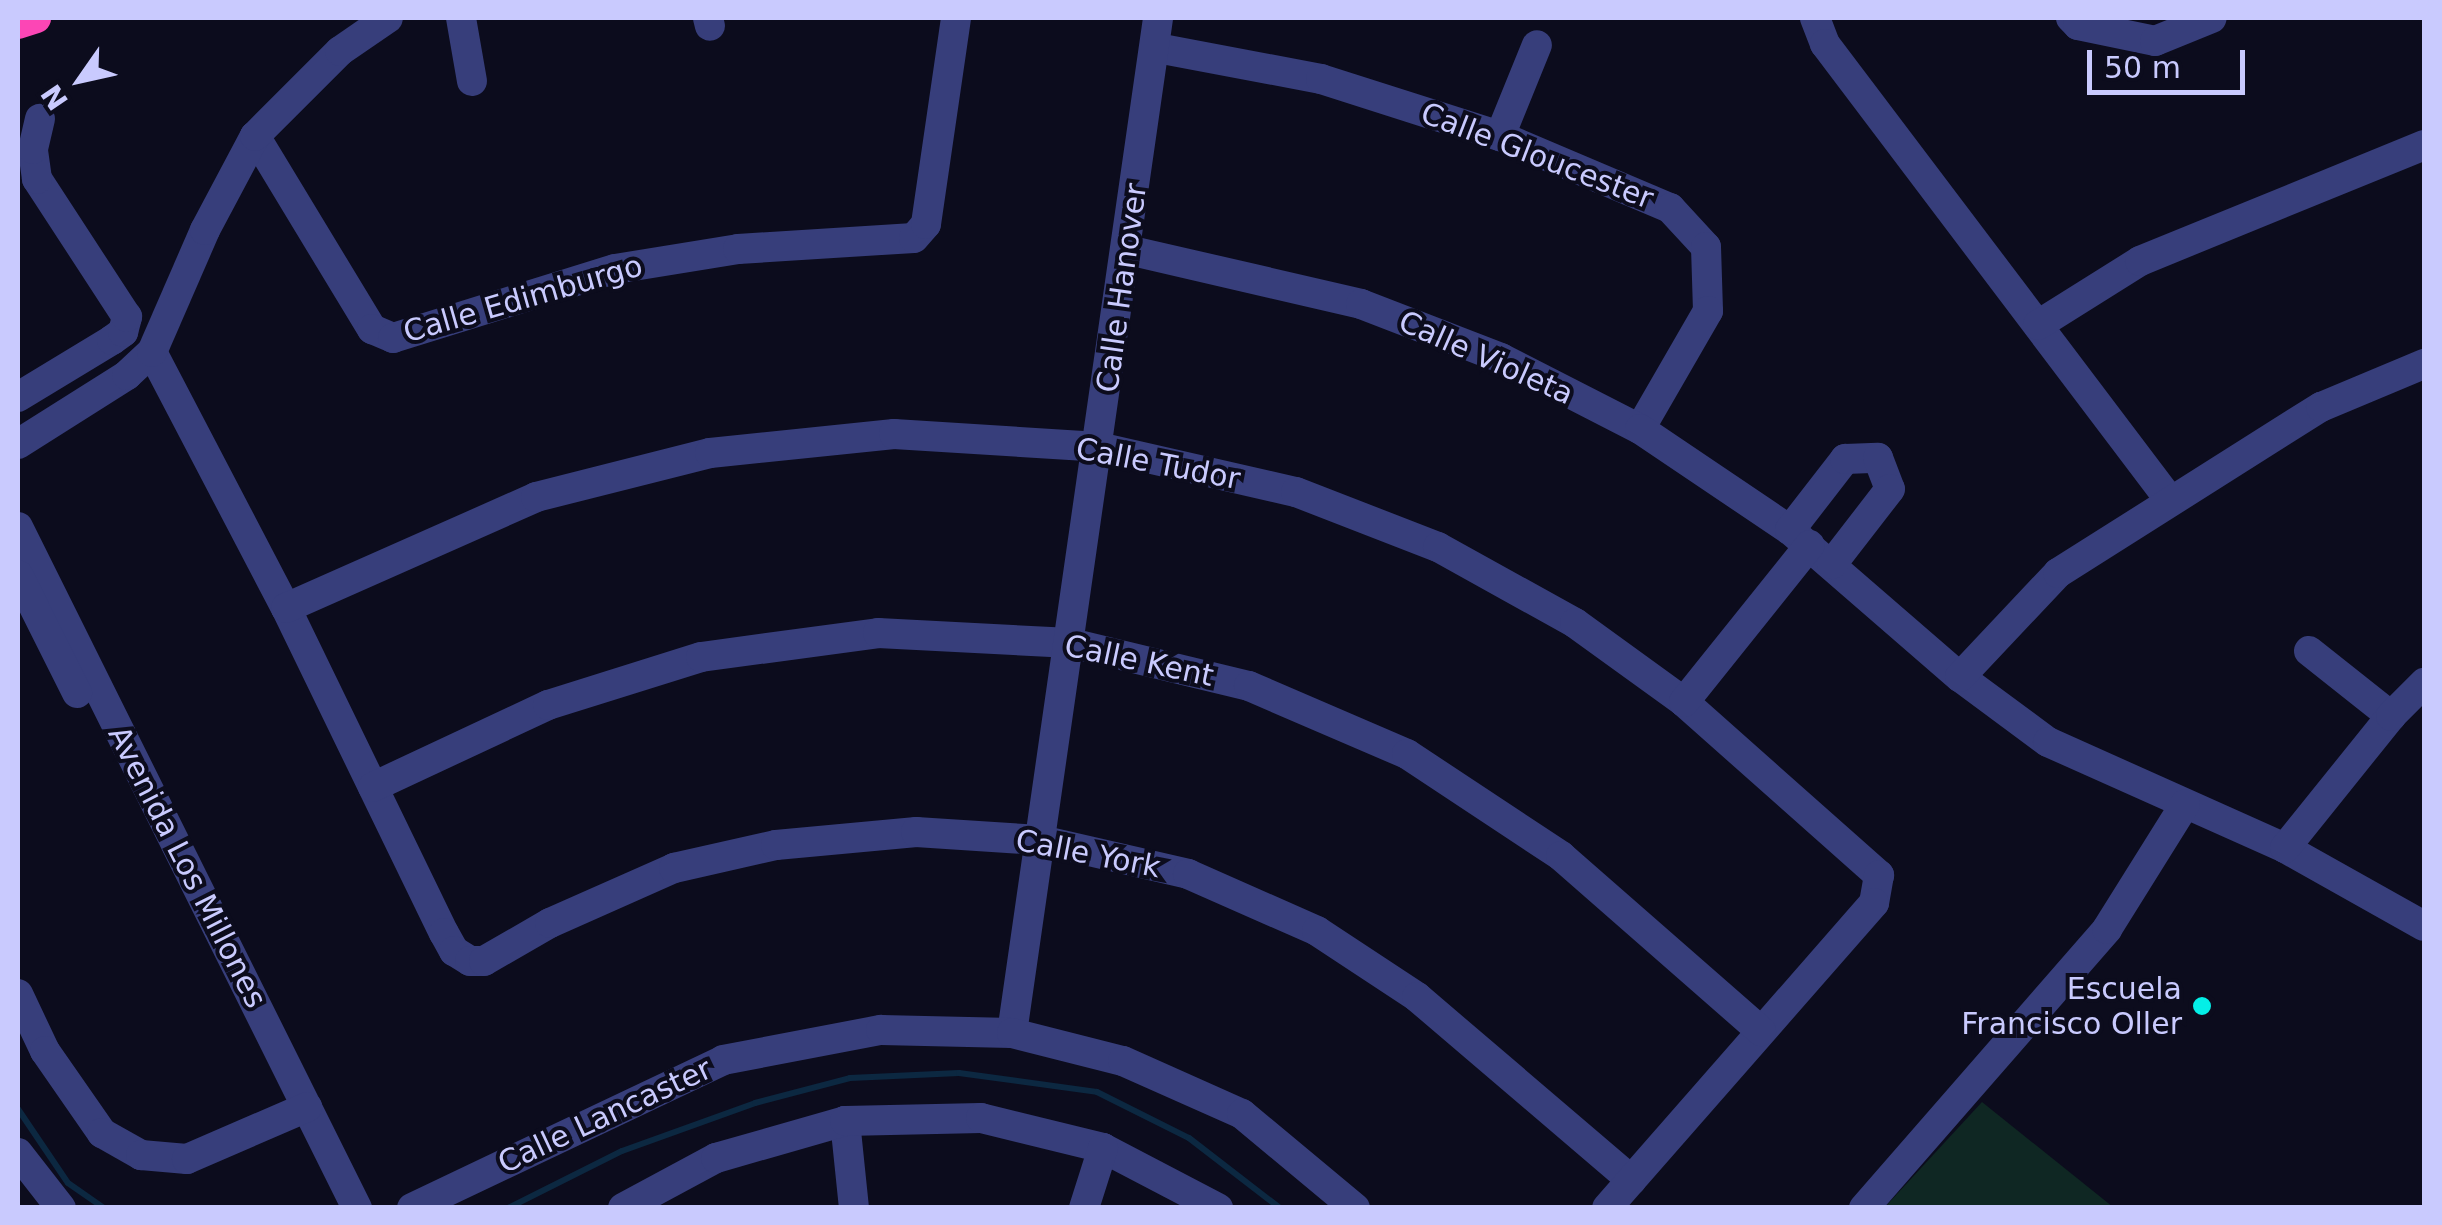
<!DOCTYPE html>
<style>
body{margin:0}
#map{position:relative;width:2442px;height:1225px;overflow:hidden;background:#0c0c1d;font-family:"DejaVu Sans",sans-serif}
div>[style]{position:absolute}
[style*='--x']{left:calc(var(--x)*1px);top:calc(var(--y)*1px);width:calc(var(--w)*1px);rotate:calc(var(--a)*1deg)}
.green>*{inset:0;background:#0f2723}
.stream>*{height:6px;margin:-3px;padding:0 3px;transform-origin:3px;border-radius:3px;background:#0c2841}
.minor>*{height:30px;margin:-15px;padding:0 15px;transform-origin:15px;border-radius:15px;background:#373e7b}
.highway>*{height:30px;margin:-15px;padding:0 15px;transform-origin:15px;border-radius:15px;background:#fc46b5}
.dots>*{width:28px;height:28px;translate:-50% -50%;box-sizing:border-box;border:5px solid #0c0c1d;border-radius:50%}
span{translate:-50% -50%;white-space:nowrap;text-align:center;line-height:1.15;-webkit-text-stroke:8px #0c0c1d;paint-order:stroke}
.street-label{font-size:30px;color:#c9cafe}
.poi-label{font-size:30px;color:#c9cafe}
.right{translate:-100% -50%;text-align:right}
.frame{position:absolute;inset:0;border:20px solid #c9cafe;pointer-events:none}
.north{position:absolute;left:30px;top:30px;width:100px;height:100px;-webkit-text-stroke:8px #0c0c1d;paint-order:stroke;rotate:236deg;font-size:28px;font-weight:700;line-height:40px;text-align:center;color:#c9cafe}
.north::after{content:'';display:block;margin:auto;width:35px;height:45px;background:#c9cafe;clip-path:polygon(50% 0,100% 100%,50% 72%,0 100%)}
.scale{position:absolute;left:2087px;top:50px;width:158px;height:45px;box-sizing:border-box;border:5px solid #c9cafe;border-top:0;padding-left:12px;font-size:30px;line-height:35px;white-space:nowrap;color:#c9cafe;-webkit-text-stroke:8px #0c0c1d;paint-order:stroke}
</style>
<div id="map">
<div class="green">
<i style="clip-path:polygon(1982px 1102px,2113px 1207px,1885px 1207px)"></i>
</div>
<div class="stream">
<i style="--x:18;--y:1109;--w:89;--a:56"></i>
<i style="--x:68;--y:1183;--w:44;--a:34.8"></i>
<i style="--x:508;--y:1208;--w:127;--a:-26.6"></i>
<i style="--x:622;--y:1151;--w:141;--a:-19.8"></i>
<i style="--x:755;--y:1103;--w:98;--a:-14.7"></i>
<i style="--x:850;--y:1078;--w:109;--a:-2.6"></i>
<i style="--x:959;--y:1073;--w:139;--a:7.8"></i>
<i style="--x:1097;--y:1092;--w:103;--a:26.6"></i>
<i style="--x:1189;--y:1138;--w:115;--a:37.6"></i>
</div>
<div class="minor">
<i style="--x:461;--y:18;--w:64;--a:80.1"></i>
<i style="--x:708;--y:18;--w:8;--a:76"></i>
<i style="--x:1815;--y:18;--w:28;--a:69"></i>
<i style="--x:1825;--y:44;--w:570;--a:52.91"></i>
<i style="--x:2071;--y:18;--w:10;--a:45"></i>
<i style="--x:2078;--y:25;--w:79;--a:11.7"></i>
<i style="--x:2155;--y:41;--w:61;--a:-22"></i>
<i style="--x:1157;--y:48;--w:167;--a:10.7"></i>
<i style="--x:1321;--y:79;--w:188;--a:17.7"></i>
<i style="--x:1500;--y:136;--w:185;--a:23"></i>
<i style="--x:1670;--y:208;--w:53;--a:47.3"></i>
<i style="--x:1706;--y:247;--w:64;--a:88.2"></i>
<i style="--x:1708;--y:311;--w:136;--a:120"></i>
<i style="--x:255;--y:136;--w:226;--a:58.8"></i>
<i style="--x:372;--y:329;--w:23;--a:23"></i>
<i style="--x:393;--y:338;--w:232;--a:-17.3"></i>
<i style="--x:615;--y:269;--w:125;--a:-9.2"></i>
<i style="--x:738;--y:249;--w:176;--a:-3.6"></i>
<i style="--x:914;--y:238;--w:18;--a:-49"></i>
<i style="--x:926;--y:224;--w:208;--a:-81.7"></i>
<i style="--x:1500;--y:136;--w:98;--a:-67.9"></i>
<i style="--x:1128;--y:250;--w:239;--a:13"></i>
<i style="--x:1361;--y:304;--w:150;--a:21.1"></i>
<i style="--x:1501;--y:358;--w:156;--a:27.1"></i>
<i style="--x:1640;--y:429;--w:181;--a:34"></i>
<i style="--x:1790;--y:530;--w:225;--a:40.9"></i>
<i style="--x:1960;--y:677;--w:109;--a:36.5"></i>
<i style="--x:2048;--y:742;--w:260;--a:24.1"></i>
<i style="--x:2285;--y:848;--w:159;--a:29.3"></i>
<i style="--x:2038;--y:325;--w:120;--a:-32.1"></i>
<i style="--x:2140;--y:261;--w:307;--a:-22.2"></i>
<i style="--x:152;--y:352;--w:289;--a:62.4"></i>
<i style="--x:286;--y:608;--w:361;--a:64.1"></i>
<i style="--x:444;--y:933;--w:21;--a:61"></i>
<i style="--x:454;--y:951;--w:19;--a:32"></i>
<i style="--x:470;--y:961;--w:14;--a:0"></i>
<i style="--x:484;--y:961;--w:76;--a:-29.9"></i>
<i style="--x:550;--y:923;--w:136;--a:-23.9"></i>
<i style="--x:674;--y:868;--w:105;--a:-12.7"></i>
<i style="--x:776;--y:845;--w:141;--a:-5.3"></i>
<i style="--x:916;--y:832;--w:125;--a:3.7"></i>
<i style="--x:1041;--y:840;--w:151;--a:13"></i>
<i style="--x:1188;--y:874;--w:141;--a:23.8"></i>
<i style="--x:1317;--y:931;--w:120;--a:33.4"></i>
<i style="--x:1417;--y:997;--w:282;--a:40.5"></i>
<i style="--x:18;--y:397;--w:110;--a:-31.2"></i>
<i style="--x:112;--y:340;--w:14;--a:-36"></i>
<i style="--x:123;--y:332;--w:16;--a:-75"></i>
<i style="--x:127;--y:317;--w:165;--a:-123.1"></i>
<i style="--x:37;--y:179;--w:30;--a:-98"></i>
<i style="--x:33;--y:149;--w:31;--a:-77"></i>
<i style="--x:18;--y:444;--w:129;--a:-32.3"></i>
<i style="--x:127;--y:375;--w:34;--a:-43"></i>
<i style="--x:152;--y:352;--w:133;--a:-66.5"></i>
<i style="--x:205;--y:230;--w:106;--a:-62"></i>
<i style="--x:255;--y:136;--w:120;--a:-45"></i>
<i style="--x:340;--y:51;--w:58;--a:-34.5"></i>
<i style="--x:18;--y:527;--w:761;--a:63.54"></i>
<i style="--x:1790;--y:530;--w:90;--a:-52.2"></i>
<i style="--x:1845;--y:459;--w:33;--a:-2"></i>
<i style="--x:1878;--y:458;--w:33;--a:69"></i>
<i style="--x:1890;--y:489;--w:95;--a:127.7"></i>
<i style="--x:18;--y:575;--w:132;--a:63.4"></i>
<i style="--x:286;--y:608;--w:274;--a:-23.9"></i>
<i style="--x:536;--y:497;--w:179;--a:-14.2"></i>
<i style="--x:710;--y:453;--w:185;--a:-5.9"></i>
<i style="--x:894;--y:434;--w:205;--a:3.6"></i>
<i style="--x:1099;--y:447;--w:202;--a:12.9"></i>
<i style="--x:1296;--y:492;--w:152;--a:21.2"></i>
<i style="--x:1438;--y:547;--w:157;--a:29"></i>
<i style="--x:1575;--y:623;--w:135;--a:35.9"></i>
<i style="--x:1684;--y:702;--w:261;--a:41.6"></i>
<i style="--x:1879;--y:875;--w:28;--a:100"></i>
<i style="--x:1874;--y:903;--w:405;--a:131.2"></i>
<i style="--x:2309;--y:651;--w:105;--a:38.4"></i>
<i style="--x:1960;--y:677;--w:143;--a:-46.7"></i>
<i style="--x:2058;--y:573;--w:311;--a:-32.3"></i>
<i style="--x:2321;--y:407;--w:112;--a:-22.7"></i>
<i style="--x:1684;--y:702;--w:201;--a:-51.3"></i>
<i style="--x:373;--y:787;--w:193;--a:-25.1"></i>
<i style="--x:548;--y:705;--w:160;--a:-17.4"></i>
<i style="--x:701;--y:657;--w:179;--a:-7.7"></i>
<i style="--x:878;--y:633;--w:193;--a:3"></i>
<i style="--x:1071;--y:643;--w:183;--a:13.6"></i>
<i style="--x:1249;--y:686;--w:172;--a:23.3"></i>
<i style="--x:1407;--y:754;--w:185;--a:33.5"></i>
<i style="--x:1561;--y:856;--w:266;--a:41.2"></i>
<i style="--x:2285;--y:848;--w:169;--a:-51.2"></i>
<i style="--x:2391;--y:716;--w:47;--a:-45"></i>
<i style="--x:18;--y:994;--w:63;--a:64.7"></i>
<i style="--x:45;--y:1051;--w:100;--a:55.2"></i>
<i style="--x:102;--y:1133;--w:45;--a:29.4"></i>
<i style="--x:141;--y:1155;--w:46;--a:5"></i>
<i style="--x:187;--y:1159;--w:131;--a:-23.4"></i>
<i style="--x:1012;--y:1033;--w:1025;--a:-81.81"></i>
<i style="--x:845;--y:1121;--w:87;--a:84.1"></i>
<i style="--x:18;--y:1153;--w:70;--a:52"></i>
<i style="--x:412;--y:1208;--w:344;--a:-25.4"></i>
<i style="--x:723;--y:1060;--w:161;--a:-10.8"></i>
<i style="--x:881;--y:1030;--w:131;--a:1.3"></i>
<i style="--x:1012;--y:1033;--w:114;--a:14.2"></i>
<i style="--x:1123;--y:1061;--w:130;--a:24"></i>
<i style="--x:1242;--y:1114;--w:147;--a:39.8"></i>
<i style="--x:623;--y:1208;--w:106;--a:-28.3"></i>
<i style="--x:716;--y:1158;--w:134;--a:-16"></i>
<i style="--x:845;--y:1121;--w:136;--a:-1.3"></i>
<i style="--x:981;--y:1118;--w:126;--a:13.8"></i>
<i style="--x:1103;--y:1148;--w:130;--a:27.6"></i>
<i style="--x:1084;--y:1208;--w:63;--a:-72.4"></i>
<i style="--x:1864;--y:1208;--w:370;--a:-48.9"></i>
<i style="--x:2107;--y:929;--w:147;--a:-58"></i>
</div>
<div class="highway">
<i style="--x:18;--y:24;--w:19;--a:-18"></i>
</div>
<div class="dots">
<i style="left:2202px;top:1006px;background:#04efe7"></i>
</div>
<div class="street-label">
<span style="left:1537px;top:156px;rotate:21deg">Calle Gloucester</span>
<span style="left:1122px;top:288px;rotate:-82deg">Calle Hanover</span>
<span style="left:523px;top:299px;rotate:-16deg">Calle Edimburgo</span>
<span style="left:1486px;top:358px;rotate:24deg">Calle Violeta</span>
<span style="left:1158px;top:464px;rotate:11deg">Calle Tudor</span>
<span style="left:1139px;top:661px;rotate:12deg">Calle Kent</span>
<span style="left:1088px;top:854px;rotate:11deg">Calle York</span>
<span style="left:187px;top:867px;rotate:63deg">Avenida Los Millones</span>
<span style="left:605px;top:1116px;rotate:-25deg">Calle Lancaster</span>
</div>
<div class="poi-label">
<span class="right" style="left:2182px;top:1006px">Escuela<br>Francisco Oller</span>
</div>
<div class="frame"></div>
<div class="north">N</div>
<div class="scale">50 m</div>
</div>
